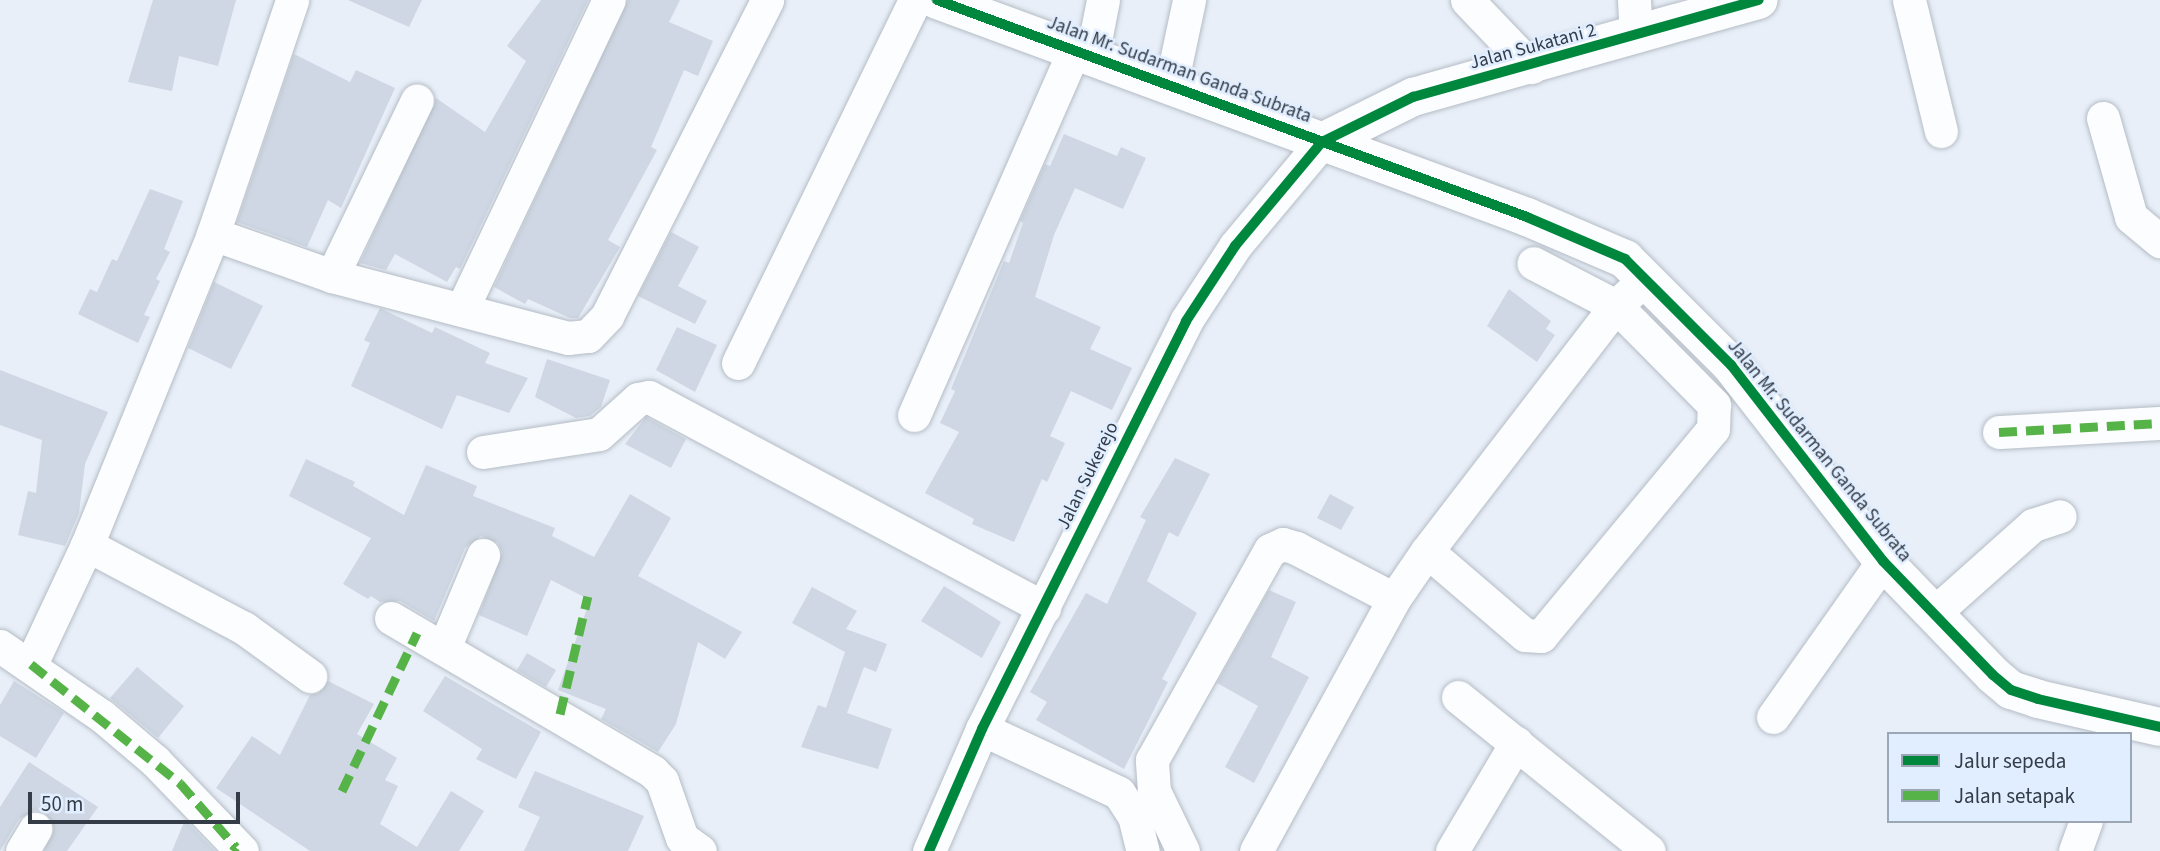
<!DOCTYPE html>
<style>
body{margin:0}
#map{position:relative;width:2160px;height:851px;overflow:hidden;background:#e8eff8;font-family:"Source Sans 3",sans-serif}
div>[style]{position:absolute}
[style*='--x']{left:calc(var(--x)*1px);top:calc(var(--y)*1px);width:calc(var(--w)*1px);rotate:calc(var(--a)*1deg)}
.building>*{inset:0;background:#ced7e3}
.roads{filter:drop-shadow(0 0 2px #b5bcc5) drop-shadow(0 0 2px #b5bcc5)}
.street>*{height:33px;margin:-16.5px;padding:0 16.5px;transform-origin:16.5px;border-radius:16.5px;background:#fcfdfe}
.secondary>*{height:38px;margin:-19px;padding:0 19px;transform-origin:19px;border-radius:19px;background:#fcfdfe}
.quiet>*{height:9px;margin-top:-4.5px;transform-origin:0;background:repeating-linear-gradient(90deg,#56b347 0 18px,transparent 0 27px)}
.cycleway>*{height:10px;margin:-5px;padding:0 5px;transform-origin:5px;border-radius:5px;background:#00873e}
span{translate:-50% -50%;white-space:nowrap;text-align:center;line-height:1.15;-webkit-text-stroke:5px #e1eeff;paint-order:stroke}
.street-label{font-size:19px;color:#333c47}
.legend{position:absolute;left:1887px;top:732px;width:245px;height:91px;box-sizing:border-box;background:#e1eeff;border:2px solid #9ba7b5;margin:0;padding:9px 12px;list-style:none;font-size:21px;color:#333c47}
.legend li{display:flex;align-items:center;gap:14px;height:35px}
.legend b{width:35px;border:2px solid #9ba7b5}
.scale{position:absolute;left:28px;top:792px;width:212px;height:32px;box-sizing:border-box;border:4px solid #333c47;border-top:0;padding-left:9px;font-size:21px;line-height:24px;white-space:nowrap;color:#333c47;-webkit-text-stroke:5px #e1eeff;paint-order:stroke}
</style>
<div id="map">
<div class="building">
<i style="clip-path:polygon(153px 0,236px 0,218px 66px,179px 56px,172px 91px,128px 82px)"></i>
<i style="clip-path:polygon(348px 0,422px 0,409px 27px)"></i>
<i style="clip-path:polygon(541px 0,588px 0,460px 269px,456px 267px,447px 282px,395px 254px,386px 270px,360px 263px,436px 98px,485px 132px,526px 61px,507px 46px)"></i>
<i style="clip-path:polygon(628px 0,680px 0,669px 22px,713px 41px,698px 76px,684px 70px,651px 147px,657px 150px,608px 240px,620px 247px,578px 318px,570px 318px,528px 299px,525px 304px,494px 287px)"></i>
<i style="clip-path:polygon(294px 54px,350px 82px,356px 70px,395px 88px,341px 208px,328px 200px,307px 247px,237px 222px)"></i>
<i style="clip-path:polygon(1064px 134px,1117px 156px,1121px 147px,1146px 158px,1123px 209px,1075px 188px,1054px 235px,1035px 297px,1101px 327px,1090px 349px,1132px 368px,1112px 410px,1071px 391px,1050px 436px,1065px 443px,1047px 482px,1042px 479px,1014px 542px,972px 524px,974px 519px,925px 493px,959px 432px,940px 423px,955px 391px,951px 389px,1004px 261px,1009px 263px,1023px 223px,1020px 221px,1045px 164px,1050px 166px)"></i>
<i style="clip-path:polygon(150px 189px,183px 201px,164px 249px,170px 252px,156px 279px,160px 281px,144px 315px,150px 317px,138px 343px,78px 314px,90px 289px,97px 292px,112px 259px,117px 261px)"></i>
<i style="clip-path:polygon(671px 232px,699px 247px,678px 286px,707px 301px,695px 324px,638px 296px)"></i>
<i style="clip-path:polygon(214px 282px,263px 306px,231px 369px,188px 348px)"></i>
<i style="clip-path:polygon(1509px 289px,1551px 321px,1546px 329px,1555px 335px,1537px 362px,1487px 326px)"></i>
<i style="clip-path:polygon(380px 308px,432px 333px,435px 327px,490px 353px,485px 363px,528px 378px,509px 413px,457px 395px,442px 429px,351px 386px,370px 343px,364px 340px)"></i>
<i style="clip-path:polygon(677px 327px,717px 345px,695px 392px,656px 370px)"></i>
<i style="clip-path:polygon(547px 359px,610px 380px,601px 407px,590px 416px,576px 418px,535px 397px)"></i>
<i style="clip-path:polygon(0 370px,108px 412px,85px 464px,79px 513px,65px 546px,18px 535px,28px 491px,36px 493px,42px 440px,0 425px)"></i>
<i style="clip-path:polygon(646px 417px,686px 439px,671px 468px,625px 444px)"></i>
<i style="clip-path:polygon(1175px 458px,1210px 474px,1178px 537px,1169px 532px,1147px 581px,1197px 613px,1162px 679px,1168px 682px,1124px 769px,1036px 720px,1047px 702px,1030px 692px,1086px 593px,1107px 604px,1146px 520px,1140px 517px)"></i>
<i style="clip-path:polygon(306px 459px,355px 482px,353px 486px,404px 515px,426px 465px,477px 486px,473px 496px,555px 528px,552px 536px,594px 557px,630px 494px,671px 518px,638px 576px,742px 632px,725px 659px,698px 642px,676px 724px,658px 752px,601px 719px,606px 709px,558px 690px,590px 600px,551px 580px,527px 636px,479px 615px,502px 553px,498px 543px,481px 536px,465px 548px,434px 621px,400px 601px,380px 602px,371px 596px,368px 599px,343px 584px,371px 538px,289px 496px)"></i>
<i style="clip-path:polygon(1330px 494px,1354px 507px,1341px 530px,1317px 518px)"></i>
<i style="clip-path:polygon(944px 586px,1001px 622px,982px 658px,921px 621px)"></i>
<i style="clip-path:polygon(812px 587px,857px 611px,846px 629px,887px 644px,876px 672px,864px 667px,847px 713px,892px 729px,878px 769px,801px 747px,818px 705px,826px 708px,845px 652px,792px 623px)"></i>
<i style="clip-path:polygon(1269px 590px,1296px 602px,1271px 657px,1309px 677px,1254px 783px,1225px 767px,1258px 706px,1217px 683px)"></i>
<i style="clip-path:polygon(527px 653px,556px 670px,546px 687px,517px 670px)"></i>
<i style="clip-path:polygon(137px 667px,184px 706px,158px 738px,110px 698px)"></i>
<i style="clip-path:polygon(445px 676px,541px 732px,516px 779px,476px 759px,482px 749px,423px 711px)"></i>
<i style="clip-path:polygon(14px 681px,64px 713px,36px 758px,0 736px,0 705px)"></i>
<i style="clip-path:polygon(328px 681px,374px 704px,357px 734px,397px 758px,385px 780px,398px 786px,380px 824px,417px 847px,451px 791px,484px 811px,459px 851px,310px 851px,216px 788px,252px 736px,280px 755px,310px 695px,318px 693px)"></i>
<i style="clip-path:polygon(29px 762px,98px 807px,67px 851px,44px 851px,54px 829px,45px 813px,35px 810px,19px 819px,0 851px,0 807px)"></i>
<i style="clip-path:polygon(535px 771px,644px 816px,628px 851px,524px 851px,540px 817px,518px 807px)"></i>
<i style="clip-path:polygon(185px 820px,215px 851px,172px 851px)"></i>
</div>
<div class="roads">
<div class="street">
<i style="--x:1467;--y:0;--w:93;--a:46.3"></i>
<i style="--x:1634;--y:0;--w:36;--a:87"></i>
<i style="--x:1909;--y:0;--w:135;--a:76.3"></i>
<i style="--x:1092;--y:56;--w:57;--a:-78.9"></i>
<i style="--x:1171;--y:85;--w:87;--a:-78"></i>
<i style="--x:2103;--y:118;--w:103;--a:74.2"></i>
<i style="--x:2131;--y:217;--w:38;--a:40"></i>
<i style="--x:213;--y:234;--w:126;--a:19.4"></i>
<i style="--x:332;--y:276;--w:244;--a:14.7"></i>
<i style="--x:568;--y:338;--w:20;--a:-6"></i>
<i style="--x:588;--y:336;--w:28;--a:-46"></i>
<i style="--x:607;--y:316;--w:354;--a:-63.1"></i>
<i style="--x:332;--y:276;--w:195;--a:-64.2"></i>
<i style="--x:462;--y:309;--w:342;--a:-64.6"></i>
<i style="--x:738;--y:363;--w:404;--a:-64"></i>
<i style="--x:914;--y:415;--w:399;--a:-66.3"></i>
<i style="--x:1999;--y:432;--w:161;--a:-3.2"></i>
<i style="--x:483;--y:452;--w:117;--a:-8.8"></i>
<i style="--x:599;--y:434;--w:52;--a:-41.9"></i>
<i style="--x:638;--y:399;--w:11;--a:-10"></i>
<i style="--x:649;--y:397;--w:448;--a:28.1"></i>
<i style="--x:87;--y:545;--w:178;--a:27.9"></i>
<i style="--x:244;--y:628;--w:82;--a:36"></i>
<i style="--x:1427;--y:551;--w:129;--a:40.6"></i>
<i style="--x:1525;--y:635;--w:16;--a:4"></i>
<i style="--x:1541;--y:636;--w:269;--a:-50.3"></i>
<i style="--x:1713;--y:429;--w:24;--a:-88"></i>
<i style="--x:1714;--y:405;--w:139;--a:-134.7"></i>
<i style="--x:1616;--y:306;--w:93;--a:-152.6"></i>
<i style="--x:1933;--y:614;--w:134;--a:-41.7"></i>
<i style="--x:2033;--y:525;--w:28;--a:-18"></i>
<i style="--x:391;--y:618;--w:304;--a:30.4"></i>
<i style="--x:653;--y:772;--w:13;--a:45"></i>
<i style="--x:662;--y:781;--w:60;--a:70.7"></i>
<i style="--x:682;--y:838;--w:22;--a:36"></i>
<i style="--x:0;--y:646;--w:124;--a:34.5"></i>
<i style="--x:102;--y:716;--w:70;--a:40.3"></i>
<i style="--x:155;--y:761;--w:125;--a:46"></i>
<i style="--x:444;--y:648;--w:101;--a:-67.2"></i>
<i style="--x:31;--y:664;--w:132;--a:-64.8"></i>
<i style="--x:87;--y:545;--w:336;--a:-67.9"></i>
<i style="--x:213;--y:234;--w:247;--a:-71.3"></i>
<i style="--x:1458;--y:697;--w:245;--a:38.9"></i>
<i style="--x:1773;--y:717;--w:191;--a:-54.8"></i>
<i style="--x:982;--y:729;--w:151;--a:25"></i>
<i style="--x:1119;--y:793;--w:27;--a:57"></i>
<i style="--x:1134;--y:816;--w:36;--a:76"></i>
<i style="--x:22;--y:851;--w:26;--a:-59"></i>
<i style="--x:929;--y:851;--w:133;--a:-66.5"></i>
<i style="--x:982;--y:729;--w:456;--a:-63.4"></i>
<i style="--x:1186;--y:321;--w:90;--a:-56.8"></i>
<i style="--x:1235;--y:246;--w:136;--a:-50.1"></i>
<i style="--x:1183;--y:851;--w:67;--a:-115.8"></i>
<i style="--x:1154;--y:791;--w:31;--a:-94"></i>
<i style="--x:1152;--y:760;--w:241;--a:-60.7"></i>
<i style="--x:1270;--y:550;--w:14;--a:-25"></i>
<i style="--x:1283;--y:544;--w:14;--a:17"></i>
<i style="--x:1296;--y:548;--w:110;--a:27.5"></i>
<i style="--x:1256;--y:851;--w:287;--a:-61.3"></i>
<i style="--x:1394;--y:599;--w:58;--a:-55.5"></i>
<i style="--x:1427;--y:551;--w:309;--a:-52.4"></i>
<i style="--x:1616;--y:306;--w:41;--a:-43"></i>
<i style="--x:1452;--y:851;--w:126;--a:-59.3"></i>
<i style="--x:2075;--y:851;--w:32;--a:-70"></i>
</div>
<div class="secondary">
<i style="--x:937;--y:0;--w:629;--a:20.19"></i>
<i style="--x:1527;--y:217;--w:107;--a:23.2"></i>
<i style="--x:1625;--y:259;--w:150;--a:45"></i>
<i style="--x:1731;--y:365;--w:248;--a:52.2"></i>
<i style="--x:1883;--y:561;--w:158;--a:46"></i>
<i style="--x:1993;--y:675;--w:23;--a:40"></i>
<i style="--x:2011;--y:690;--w:28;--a:18"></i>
<i style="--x:2038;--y:699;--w:125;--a:12.9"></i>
<i style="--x:1322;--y:142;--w:102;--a:-26.3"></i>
<i style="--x:1413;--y:97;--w:359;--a:-15.7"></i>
</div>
</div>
<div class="quiet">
<i style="--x:1999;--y:432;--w:161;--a:-3.2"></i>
<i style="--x:31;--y:664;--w:191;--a:38.6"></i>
<i style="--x:180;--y:783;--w:85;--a:48.8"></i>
<i style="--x:236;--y:847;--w:5;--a:127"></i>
<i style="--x:560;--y:714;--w:121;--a:-76.7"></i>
<i style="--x:342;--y:791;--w:175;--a:-64.6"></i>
</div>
<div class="cycleway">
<i style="--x:937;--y:0;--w:629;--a:20.19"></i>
<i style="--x:1527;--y:217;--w:107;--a:23.2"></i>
<i style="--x:1625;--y:259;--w:150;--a:45"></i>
<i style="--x:1731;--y:365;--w:248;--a:52.2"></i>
<i style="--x:1883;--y:561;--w:158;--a:46"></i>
<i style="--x:1993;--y:675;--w:23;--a:40"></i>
<i style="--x:2011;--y:690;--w:28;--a:18"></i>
<i style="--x:2038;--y:699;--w:125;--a:12.9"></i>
<i style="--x:929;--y:851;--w:133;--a:-66.5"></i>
<i style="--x:982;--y:729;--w:456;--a:-63.4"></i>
<i style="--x:1186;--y:321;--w:90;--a:-56.8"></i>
<i style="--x:1235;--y:246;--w:136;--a:-50.1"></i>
<i style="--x:1322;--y:142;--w:102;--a:-26.3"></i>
<i style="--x:1413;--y:97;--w:359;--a:-15.7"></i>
</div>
<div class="street-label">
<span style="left:1533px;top:47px;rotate:-15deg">Jalan Sukatani 2</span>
<span style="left:1179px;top:70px;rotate:20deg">Jalan Mr. Sudarman Ganda Subrata</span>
<span style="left:1819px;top:451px;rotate:51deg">Jalan Mr. Sudarman Ganda Subrata</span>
<span style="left:1088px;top:476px;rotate:-64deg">Jalan Sukerejo</span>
</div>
<ul class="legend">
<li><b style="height:9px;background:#00873e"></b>Jalur sepeda</li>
<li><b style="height:9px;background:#56b347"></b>Jalan setapak</li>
</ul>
<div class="scale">50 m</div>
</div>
